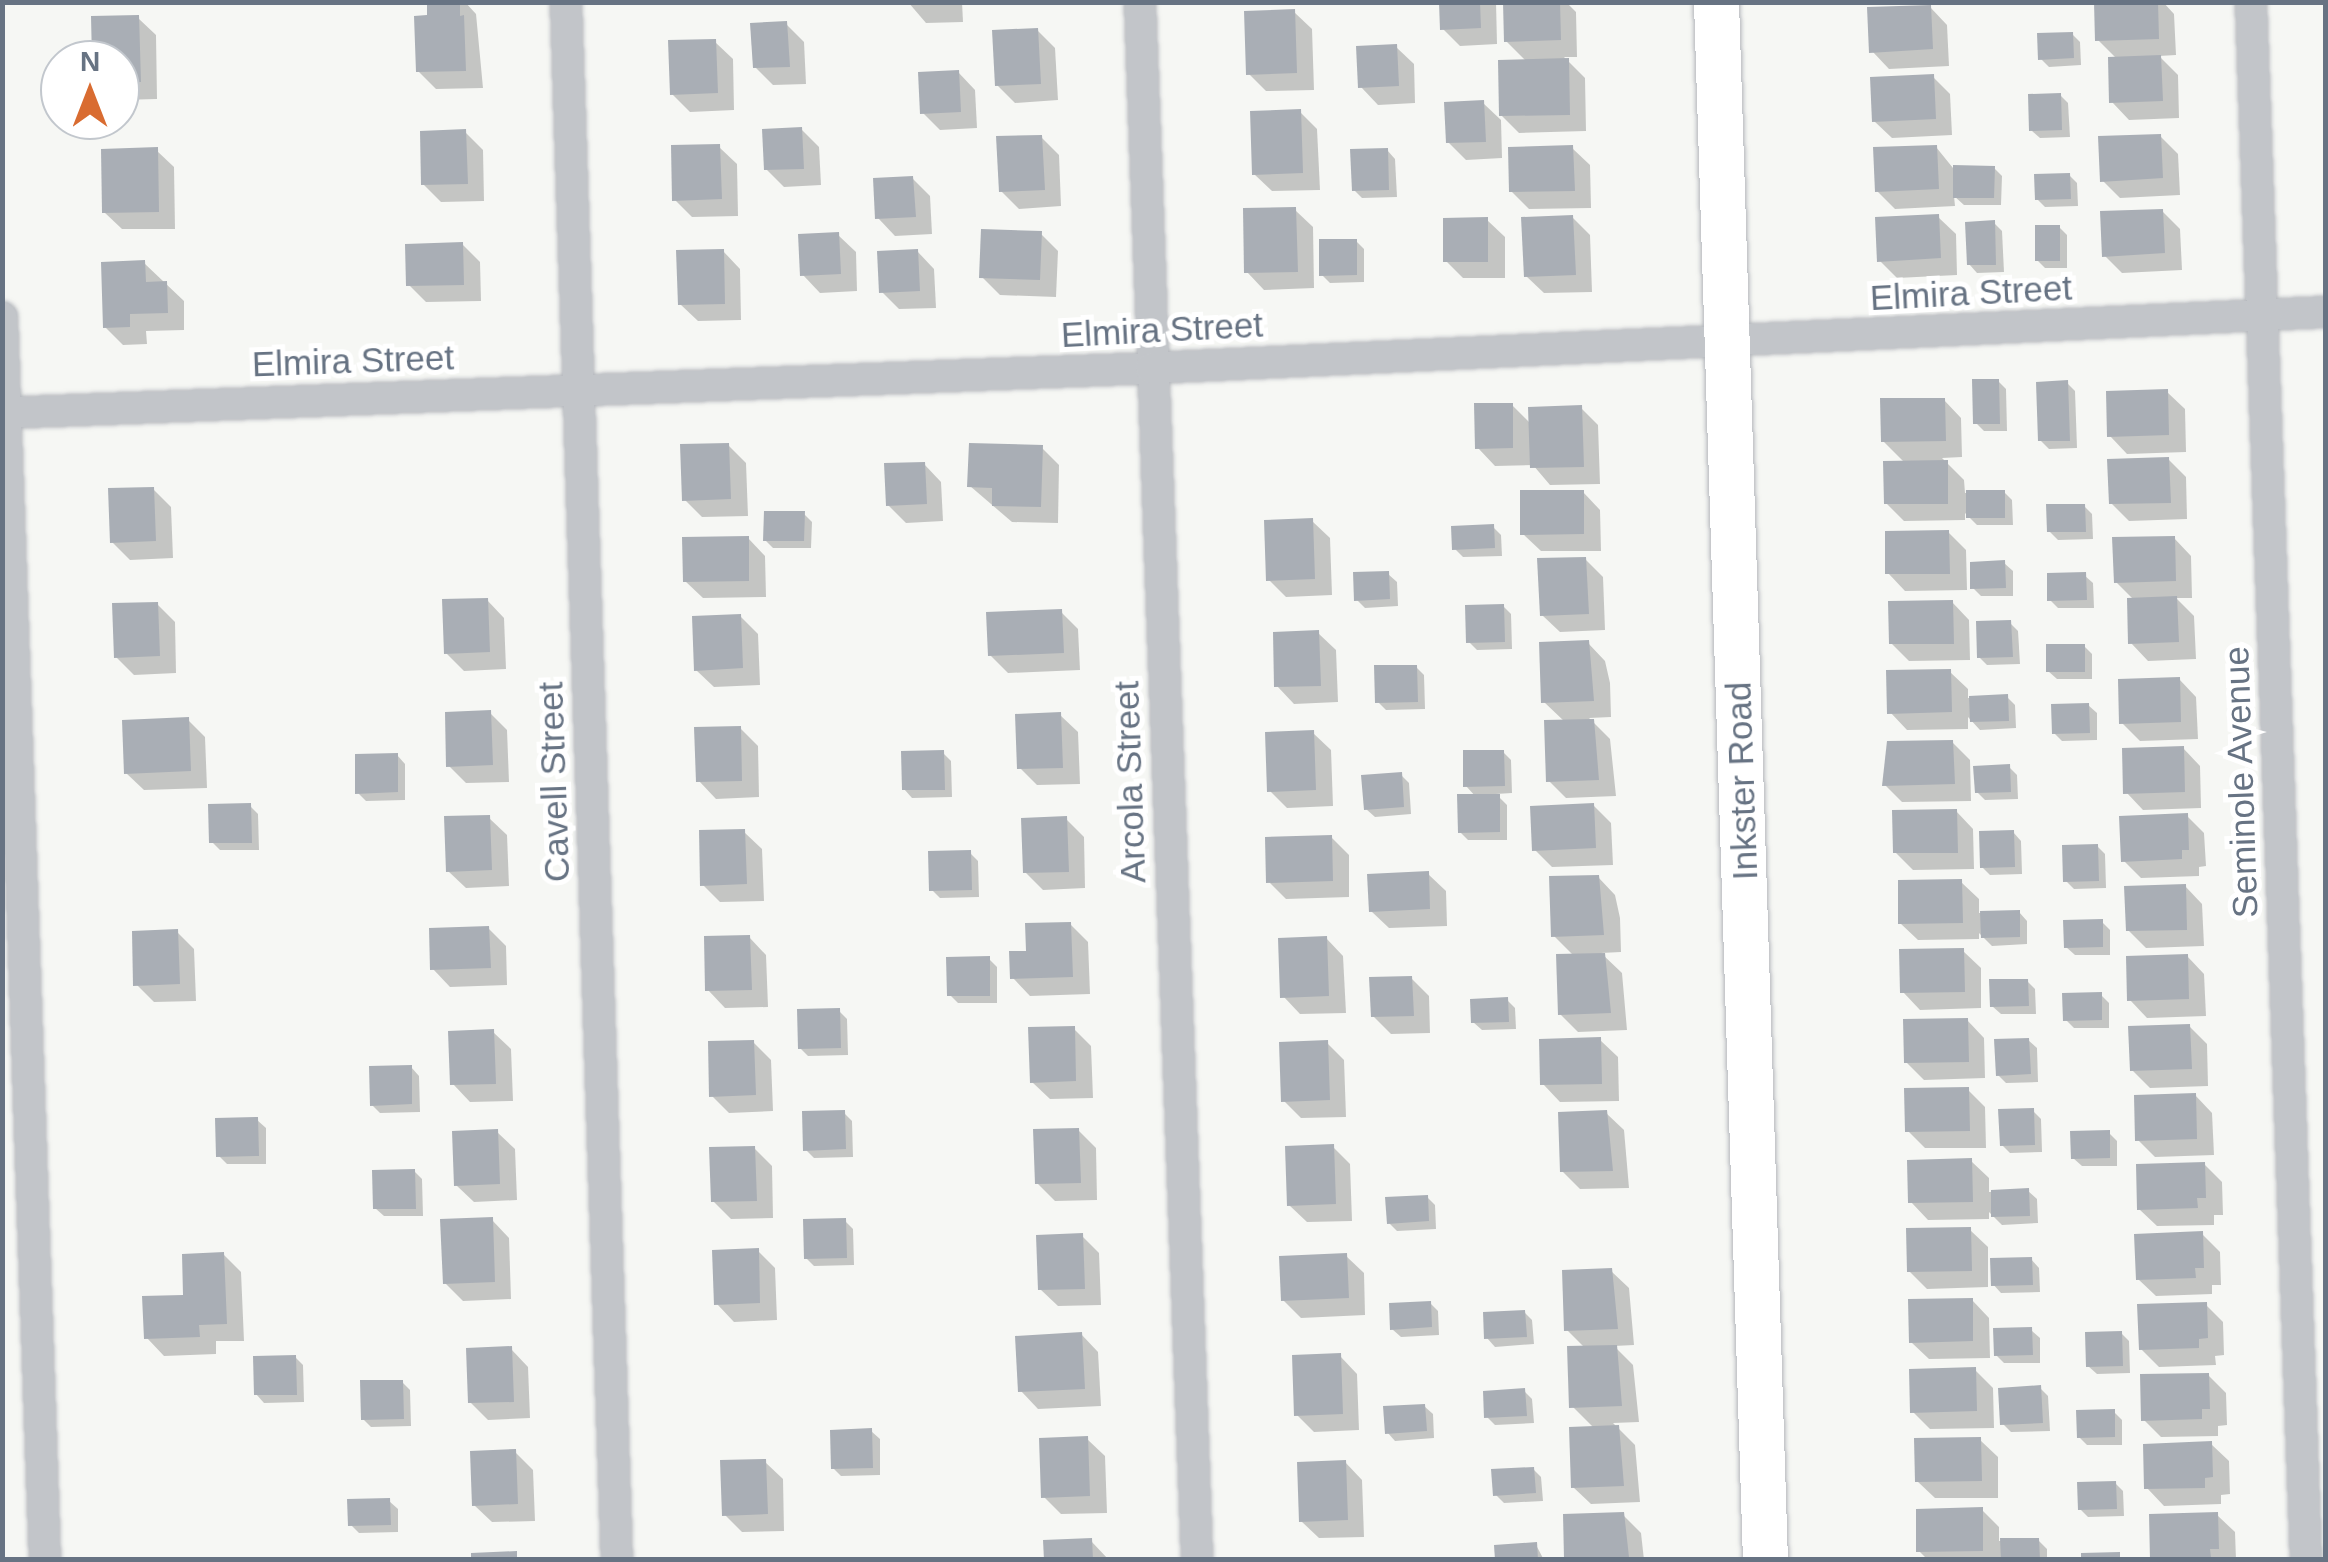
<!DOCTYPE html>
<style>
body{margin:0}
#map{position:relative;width:2328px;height:1562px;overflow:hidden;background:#f6f7f4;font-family:Arial,sans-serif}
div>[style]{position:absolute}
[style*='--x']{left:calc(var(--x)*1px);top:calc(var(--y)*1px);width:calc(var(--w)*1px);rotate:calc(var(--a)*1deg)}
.shadow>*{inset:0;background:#0003}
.building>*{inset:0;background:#a9aeb5}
.roads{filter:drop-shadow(0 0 2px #b5b8bd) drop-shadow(0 0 2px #b5b8bd)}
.minor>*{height:30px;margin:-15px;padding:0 15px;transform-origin:15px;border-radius:15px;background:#c2c5c9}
.secondary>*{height:45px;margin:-22.5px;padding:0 22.5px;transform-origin:22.5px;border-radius:22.5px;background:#fff}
span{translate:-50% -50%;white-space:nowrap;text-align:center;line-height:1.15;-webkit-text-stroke:10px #fff;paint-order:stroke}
.street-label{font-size:35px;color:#677383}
.frame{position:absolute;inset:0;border:5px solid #677383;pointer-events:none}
.north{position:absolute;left:40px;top:40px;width:100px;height:100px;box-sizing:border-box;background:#fff;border:2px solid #c2c7cd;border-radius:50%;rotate:0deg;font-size:28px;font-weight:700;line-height:40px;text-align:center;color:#677383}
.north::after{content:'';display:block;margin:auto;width:35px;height:45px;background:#d96c31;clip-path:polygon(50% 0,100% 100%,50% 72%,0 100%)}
</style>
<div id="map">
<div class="shadow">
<i style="clip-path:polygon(429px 2px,465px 2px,476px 14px,483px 88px,436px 89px,418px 71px)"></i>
<i style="clip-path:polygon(908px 2px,962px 2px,963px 22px,926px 23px)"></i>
<i style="clip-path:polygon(1442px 2px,1496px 2px,1497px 44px,1460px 46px,1443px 29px)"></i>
<i style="clip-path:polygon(1505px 2px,1566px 2px,1576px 12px,1577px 57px,1564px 57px,1585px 78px,1586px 131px,1519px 133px,1501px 115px,1527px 62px,1506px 41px)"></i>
<i style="clip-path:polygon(2096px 2px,2163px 2px,2174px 14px,2176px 55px,2159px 56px,2178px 75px,2179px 118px,2129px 120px,2112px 102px,2117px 59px,2098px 40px)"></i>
<i style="clip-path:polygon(1930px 7px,1947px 25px,1949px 66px,1889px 69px,1872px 51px)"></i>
<i style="clip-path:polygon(1294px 12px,1312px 29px,1314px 90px,1266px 91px,1249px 74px)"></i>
<i style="clip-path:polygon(138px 18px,156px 35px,157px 99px,120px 100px,120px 60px,94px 60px)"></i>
<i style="clip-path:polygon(786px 24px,804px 42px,806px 84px,773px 85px,755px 67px)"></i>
<i style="clip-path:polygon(1037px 30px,1055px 48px,1058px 100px,1015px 103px,997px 85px)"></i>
<i style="clip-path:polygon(2072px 34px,2080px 42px,2081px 65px,2049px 67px,2040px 58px)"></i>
<i style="clip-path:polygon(715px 42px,733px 59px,734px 110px,690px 112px,672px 94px)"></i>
<i style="clip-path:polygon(1396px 47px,1414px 64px,1415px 103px,1378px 105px,1361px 87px)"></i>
<i style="clip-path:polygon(958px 72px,975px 90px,977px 128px,940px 130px,922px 112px)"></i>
<i style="clip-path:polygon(1933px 77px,1950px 94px,1952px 135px,1892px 138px,1874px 121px)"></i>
<i style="clip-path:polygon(2060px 95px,2068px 103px,2070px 137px,2040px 138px,2031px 130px)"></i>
<i style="clip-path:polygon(1483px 103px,1501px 120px,1502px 158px,1466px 160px,1448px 142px)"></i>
<i style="clip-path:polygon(1300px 112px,1317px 129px,1320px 190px,1272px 191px,1254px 174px)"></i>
<i style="clip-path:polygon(801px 129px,819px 147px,821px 185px,784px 187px,766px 169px)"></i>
<i style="clip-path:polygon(465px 132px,483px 150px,484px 201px,441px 202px,423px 184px)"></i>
<i style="clip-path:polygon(2160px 136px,2178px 154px,2180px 195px,2120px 198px,2102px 180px)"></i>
<i style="clip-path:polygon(1041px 137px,1059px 155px,1061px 206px,1019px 209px,1001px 191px)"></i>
<i style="clip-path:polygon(719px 147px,737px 164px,738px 216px,692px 217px,675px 200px)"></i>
<i style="clip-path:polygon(1936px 147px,1953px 168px,1994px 168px,2002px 176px,2001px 205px,1964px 205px,1954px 196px,1955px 206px,1895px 209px,1877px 191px)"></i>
<i style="clip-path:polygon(1572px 148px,1590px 165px,1591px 208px,1529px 209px,1511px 191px)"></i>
<i style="clip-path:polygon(156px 150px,174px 167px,175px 229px,122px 229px,104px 212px)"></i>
<i style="clip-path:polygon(1387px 150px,1395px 159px,1397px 197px,1362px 198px,1354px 190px)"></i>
<i style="clip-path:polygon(2069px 175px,2077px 183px,2078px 206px,2045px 207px,2037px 199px)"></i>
<i style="clip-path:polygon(912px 178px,930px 196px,932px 234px,895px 236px,878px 218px)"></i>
<i style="clip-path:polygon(1295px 210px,1313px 227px,1314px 288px,1264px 290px,1247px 272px)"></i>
<i style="clip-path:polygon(2162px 211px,2180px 229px,2182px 270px,2122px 273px,2104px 255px)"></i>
<i style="clip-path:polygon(1572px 217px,1590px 235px,1592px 292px,1544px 293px,1526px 276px)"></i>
<i style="clip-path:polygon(1938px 217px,1956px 234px,1957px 275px,1897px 278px,1880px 261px)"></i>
<i style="clip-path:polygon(1487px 220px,1505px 237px,1505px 278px,1463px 278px,1446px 261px)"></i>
<i style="clip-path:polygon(1994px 223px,2002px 231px,2004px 272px,1977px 273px,1969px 264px)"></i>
<i style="clip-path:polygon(2059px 227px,2067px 235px,2067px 268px,2045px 268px,2037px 260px)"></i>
<i style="clip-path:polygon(1041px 234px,1058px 251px,1056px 297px,1000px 295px,982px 277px)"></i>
<i style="clip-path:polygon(838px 235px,856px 252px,857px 291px,820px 293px,803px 275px)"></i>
<i style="clip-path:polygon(1356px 241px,1364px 249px,1364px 282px,1330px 283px,1322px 275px)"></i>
<i style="clip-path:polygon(462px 244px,480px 262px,481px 301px,426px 302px,409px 285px)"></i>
<i style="clip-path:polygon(723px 251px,740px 269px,741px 320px,698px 321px,680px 304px)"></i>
<i style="clip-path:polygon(917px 251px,934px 269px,936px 308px,899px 309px,882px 292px)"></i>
<i style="clip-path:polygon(144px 263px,184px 301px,184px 330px,146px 331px,147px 344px,123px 345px,105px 327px)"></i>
<i style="clip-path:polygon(1998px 381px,2006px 389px,2007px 431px,1984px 431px,1976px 423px)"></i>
<i style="clip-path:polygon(2067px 383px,2075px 391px,2077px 448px,2049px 449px,2040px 440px)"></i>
<i style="clip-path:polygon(2167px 392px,2185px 409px,2186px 452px,2127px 454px,2110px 436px)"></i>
<i style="clip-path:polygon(1944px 400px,1961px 418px,1962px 457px,1942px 458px,1964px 480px,1965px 493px,2004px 492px,2012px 500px,2013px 525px,1977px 525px,1965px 513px,1965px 520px,1904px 521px,1886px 503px,1905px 463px,1883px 441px)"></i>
<i style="clip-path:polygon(1512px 405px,1532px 425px,1581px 408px,1598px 425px,1600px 484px,1550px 485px,1533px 465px,1495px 466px,1478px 448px)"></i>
<i style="clip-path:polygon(728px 445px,746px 463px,748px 516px,702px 517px,685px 500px)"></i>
<i style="clip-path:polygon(1042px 448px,1059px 465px,1058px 523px,1012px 522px,970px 486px)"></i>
<i style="clip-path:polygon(2168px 459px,2186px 477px,2187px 519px,2129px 521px,2111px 503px)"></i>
<i style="clip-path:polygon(924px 464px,941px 482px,943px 521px,906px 523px,888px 505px)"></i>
<i style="clip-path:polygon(153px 489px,171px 507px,173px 558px,130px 560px,112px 542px)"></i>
<i style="clip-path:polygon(1583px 492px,1600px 510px,1601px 551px,1541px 551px,1523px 534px)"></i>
<i style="clip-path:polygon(2084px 506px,2092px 514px,2093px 539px,2058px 540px,2049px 531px)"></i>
<i style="clip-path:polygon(804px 514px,812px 522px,811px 548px,773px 548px,765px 540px)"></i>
<i style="clip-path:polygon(1312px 521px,1330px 538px,1332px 595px,1286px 597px,1269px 580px)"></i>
<i style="clip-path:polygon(1493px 527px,1501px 535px,1502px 556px,1463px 557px,1455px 549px)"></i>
<i style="clip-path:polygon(1948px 532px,1966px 550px,1967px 590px,1905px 591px,1888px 573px)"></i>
<i style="clip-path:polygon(748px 538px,765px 556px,766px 597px,703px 598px,685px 581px)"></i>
<i style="clip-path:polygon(2174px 538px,2191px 556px,2192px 598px,2176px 598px,2194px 616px,2196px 659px,2148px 661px,2131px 643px,2135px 601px,2116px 582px)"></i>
<i style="clip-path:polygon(1585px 559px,1603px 577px,1605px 630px,1560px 632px,1542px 615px)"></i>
<i style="clip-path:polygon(2004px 563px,2013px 571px,2013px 596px,1981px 596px,1973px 588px)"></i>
<i style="clip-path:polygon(1388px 574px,1397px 582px,1398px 606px,1365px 608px,1357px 600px)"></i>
<i style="clip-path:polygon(2084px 575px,2093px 583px,2094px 608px,2058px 608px,2050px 600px)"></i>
<i style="clip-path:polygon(487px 600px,504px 618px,506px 669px,464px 671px,446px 653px)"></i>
<i style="clip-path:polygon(1952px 602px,1969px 620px,1970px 660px,1909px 661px,1891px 643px)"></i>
<i style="clip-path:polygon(157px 604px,175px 622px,176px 673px,134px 675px,116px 657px)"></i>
<i style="clip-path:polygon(1503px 606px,1511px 614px,1512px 649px,1477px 650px,1469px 642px)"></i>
<i style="clip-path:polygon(1061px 612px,1078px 629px,1080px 670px,1008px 673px,990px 655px)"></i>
<i style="clip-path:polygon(740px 616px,758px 634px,760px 685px,714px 687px,696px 670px)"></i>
<i style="clip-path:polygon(2010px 623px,2018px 631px,2020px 664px,1987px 665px,1979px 657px)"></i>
<i style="clip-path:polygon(1318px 633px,1336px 650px,1338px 702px,1294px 704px,1277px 686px)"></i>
<i style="clip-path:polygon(1588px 643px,1605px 661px,1610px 683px,1611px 717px,1589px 718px,1610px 739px,1616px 796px,1566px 798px,1548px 780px,1565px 722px,1544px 702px)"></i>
<i style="clip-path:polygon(2084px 646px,2092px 654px,2092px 679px,2057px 679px,2048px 671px)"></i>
<i style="clip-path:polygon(1416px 667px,1424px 675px,1425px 709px,1386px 710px,1378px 702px)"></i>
<i style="clip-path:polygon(1950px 672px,1968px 689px,1968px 698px,2007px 697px,2015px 705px,2016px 728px,1980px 730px,1968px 717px,1968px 729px,1907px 730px,1890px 712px)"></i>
<i style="clip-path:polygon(2179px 679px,2196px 697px,2198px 739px,2140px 741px,2122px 723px)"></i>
<i style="clip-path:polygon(2088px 705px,2097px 713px,2097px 740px,2062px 741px,2054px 733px)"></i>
<i style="clip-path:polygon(490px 713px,507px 730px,509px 782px,466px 783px,449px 766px)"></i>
<i style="clip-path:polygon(1060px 715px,1078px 732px,1080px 784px,1037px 785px,1020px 768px)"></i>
<i style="clip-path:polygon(188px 720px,205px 737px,207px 788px,144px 790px,126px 773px)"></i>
<i style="clip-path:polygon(740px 728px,758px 746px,759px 797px,716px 799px,699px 781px)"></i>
<i style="clip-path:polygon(1313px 733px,1331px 750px,1333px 806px,1287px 808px,1270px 791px)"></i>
<i style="clip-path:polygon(1952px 742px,1970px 760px,1971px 801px,1902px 802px,1885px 785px)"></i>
<i style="clip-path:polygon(2183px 748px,2200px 766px,2201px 808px,2143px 810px,2126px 792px)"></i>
<i style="clip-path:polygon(1503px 752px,1511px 760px,1512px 793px,1496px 794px,1507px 805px,1507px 840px,1468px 840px,1460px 832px,1476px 797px,1466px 786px)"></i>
<i style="clip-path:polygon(943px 753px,951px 761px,952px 797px,912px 798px,904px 789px)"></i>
<i style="clip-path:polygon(397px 755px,405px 764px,405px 800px,366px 801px,358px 793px)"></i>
<i style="clip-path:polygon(2009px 767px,2017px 775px,2018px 799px,1985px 800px,1977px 792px)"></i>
<i style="clip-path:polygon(1401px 775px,1409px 783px,1411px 814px,1375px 817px,1366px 809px)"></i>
<i style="clip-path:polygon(250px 806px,258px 814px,259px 850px,220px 850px,212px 842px)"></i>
<i style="clip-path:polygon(1594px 806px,1611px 823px,1613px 865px,1552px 867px,1535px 850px)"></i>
<i style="clip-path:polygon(1956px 811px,1973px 829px,1974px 869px,1913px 870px,1895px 852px)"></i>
<i style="clip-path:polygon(2187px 816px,2204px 833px,2206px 866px,2199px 867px,2199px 876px,2141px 878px,2123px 860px)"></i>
<i style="clip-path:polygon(489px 818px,507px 835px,509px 886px,466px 888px,448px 871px)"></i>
<i style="clip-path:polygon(1066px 819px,1084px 837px,1085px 888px,1043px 890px,1025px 872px)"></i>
<i style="clip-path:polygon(744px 832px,762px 849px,764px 901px,720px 902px,703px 885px)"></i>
<i style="clip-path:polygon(2013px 832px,2021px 841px,2022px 874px,1990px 875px,1982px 867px)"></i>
<i style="clip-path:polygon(1331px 837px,1349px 855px,1349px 897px,1286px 899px,1268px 881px)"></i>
<i style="clip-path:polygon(2097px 846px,2105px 854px,2106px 888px,2074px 889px,2066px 881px)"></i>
<i style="clip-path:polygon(970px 853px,978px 861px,979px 897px,940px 898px,932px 890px)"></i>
<i style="clip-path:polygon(1428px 874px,1446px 891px,1447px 926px,1389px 928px,1371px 911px)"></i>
<i style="clip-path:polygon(1598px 877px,1615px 895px,1620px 918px,1621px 952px,1601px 953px,1622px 973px,1627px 1030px,1578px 1032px,1560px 1014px,1574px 956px,1554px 936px)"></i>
<i style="clip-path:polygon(1961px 882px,1979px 899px,1979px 913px,2019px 912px,2027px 921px,2027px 944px,1992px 946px,1979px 933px,1979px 939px,1918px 940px,1900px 923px)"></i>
<i style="clip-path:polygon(2185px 886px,2202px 904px,2204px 946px,2146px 948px,2128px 930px)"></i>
<i style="clip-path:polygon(2102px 922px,2110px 930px,2110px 955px,2075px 955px,2066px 947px)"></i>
<i style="clip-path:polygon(1070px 924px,1088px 942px,1090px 994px,1030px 996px,1013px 978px,1028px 953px)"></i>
<i style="clip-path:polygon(488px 928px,506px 946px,507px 985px,450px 987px,433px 969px)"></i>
<i style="clip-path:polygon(177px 932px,194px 949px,196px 1001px,154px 1002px,136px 984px)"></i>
<i style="clip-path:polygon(749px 937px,766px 955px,768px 1007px,725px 1008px,708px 990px)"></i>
<i style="clip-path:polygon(1326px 938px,1343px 956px,1346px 1013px,1300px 1014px,1283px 996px)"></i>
<i style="clip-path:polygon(1963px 951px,1981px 968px,1981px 1008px,1920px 1010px,1903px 992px)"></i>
<i style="clip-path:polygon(2187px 956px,2204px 974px,2206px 1016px,2147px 1018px,2130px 1000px)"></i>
<i style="clip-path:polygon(989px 959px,997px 967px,997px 1003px,958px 1003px,950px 995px)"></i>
<i style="clip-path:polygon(1411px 978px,1429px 996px,1430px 1033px,1391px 1034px,1373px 1016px)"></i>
<i style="clip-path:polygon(2027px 981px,2035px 989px,2036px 1014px,2001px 1014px,1992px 1006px)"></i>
<i style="clip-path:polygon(2101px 995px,2109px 1003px,2109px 1028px,2074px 1028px,2066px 1020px)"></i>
<i style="clip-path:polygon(1507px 1000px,1515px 1008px,1516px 1029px,1482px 1030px,1473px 1022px)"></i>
<i style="clip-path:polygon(839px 1011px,847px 1019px,848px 1055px,808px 1056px,800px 1048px)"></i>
<i style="clip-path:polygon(1967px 1020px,1984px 1038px,1985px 1078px,1924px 1080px,1906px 1062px)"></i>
<i style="clip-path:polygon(2189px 1026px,2207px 1044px,2208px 1086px,2150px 1088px,2132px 1070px)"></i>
<i style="clip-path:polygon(1074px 1029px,1091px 1046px,1093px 1098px,1050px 1099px,1032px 1082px)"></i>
<i style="clip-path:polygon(493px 1032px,511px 1049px,513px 1101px,470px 1102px,453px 1084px)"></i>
<i style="clip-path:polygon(1600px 1040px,1618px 1057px,1619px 1101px,1560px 1102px,1543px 1084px)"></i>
<i style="clip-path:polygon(2028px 1040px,2037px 1048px,2038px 1082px,2006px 1083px,1998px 1075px)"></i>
<i style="clip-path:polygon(753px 1042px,771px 1060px,773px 1111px,729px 1113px,712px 1096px)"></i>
<i style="clip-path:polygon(1327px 1043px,1344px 1060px,1346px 1117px,1301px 1118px,1284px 1101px)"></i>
<i style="clip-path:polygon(411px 1067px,419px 1076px,420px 1112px,380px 1113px,372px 1105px)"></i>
<i style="clip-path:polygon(1968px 1090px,1985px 1107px,1986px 1148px,1925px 1148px,1908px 1131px)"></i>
<i style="clip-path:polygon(2195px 1095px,2212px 1113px,2214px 1155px,2155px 1157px,2138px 1140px)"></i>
<i style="clip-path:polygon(2033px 1111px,2041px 1119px,2042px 1152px,2010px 1153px,2002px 1145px)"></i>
<i style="clip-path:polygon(844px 1113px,852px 1121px,853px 1157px,814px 1158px,806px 1150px)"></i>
<i style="clip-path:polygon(1606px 1113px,1624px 1130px,1629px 1188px,1580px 1189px,1562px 1171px)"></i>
<i style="clip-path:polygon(257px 1120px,266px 1128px,266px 1164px,227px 1164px,219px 1156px)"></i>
<i style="clip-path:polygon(1078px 1130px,1096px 1148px,1097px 1200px,1055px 1201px,1037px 1183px)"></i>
<i style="clip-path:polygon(497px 1132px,515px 1149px,517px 1200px,474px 1202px,456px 1185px)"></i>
<i style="clip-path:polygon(2109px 1133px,2117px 1141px,2117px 1166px,2082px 1166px,2073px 1158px)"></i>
<i style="clip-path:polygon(1333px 1147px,1350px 1164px,1352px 1221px,1307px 1222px,1289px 1205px)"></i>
<i style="clip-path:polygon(754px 1148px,772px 1166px,773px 1218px,731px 1219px,713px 1201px)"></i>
<i style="clip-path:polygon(1971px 1161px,1989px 1178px,1989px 1192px,2028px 1191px,2037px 1199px,2038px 1223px,2002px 1225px,1989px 1212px,1989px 1219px,1928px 1220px,1911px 1202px)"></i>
<i style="clip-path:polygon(2204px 1164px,2222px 1182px,2223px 1215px,2214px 1215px,2214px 1225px,2157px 1226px,2139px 1209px)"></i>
<i style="clip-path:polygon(414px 1171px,422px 1179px,423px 1216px,384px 1216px,375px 1208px)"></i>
<i style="clip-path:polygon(1427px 1197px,1435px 1205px,1436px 1229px,1397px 1231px,1389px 1223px)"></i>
<i style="clip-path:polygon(492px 1220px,509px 1238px,511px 1299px,463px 1301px,445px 1283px)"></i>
<i style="clip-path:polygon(845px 1221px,853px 1229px,854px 1265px,814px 1266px,806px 1258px)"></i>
<i style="clip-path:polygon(1970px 1230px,1988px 1247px,1988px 1287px,1927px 1289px,1909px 1271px)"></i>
<i style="clip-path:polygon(2202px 1234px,2220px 1252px,2221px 1285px,2212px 1285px,2212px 1294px,2156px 1296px,2138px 1279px)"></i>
<i style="clip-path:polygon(1082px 1236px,1099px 1253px,1101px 1305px,1058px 1306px,1040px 1289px)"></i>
<i style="clip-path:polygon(758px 1251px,775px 1268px,777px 1320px,734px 1322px,717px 1304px)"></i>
<i style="clip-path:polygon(223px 1254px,241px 1272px,244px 1341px,216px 1341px,216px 1354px,164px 1356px,147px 1338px)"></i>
<i style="clip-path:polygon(1346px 1256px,1364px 1273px,1365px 1315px,1301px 1318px,1283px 1300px)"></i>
<i style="clip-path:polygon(2031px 1259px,2039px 1268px,2040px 1292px,2001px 1293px,1991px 1282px)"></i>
<i style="clip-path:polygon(1611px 1271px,1629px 1288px,1634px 1345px,1614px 1346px,1633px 1365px,1639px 1422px,1613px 1423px,1635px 1445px,1640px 1502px,1591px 1504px,1573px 1487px,1594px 1428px,1572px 1406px,1586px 1349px,1567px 1330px)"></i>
<i style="clip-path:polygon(1972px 1300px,1989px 1318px,1990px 1358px,1929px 1359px,1911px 1342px)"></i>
<i style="clip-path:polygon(1430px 1303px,1438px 1311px,1439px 1335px,1401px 1337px,1392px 1329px)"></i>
<i style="clip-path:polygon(2206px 1305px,2223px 1322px,2224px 1355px,2215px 1356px,2216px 1365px,2159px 1367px,2141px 1349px)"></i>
<i style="clip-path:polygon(1524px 1312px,1532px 1320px,1534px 1344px,1495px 1347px,1487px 1338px)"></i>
<i style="clip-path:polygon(2031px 1330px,2040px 1338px,2040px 1363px,2004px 1363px,1996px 1355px)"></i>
<i style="clip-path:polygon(2121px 1333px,2129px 1341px,2130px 1373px,2097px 1374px,2088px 1366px)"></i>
<i style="clip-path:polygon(1081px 1334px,1098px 1352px,1101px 1406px,1038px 1409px,1021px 1391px)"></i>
<i style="clip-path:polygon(511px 1349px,528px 1367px,530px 1418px,488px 1420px,470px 1402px)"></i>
<i style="clip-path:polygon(1340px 1356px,1357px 1374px,1359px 1430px,1314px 1432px,1297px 1415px)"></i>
<i style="clip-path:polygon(295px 1357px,303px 1365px,304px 1402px,264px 1403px,256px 1394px)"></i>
<i style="clip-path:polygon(1975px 1370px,1993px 1388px,1994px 1428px,1930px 1429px,1913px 1412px)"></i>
<i style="clip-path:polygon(2208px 1375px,2226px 1393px,2227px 1425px,2218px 1426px,2218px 1436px,2161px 1437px,2144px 1420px)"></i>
<i style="clip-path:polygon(402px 1382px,410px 1390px,411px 1426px,371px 1427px,363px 1419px)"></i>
<i style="clip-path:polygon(2040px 1388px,2048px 1396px,2050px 1431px,2011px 1432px,2003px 1424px)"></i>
<i style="clip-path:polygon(1524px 1391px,1532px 1399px,1534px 1423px,1495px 1425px,1487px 1417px)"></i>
<i style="clip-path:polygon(1424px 1406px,1433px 1414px,1434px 1438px,1395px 1441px,1387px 1432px)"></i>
<i style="clip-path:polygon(2114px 1412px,2122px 1420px,2122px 1445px,2087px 1445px,2079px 1437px)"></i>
<i style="clip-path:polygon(871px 1431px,880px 1439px,880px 1475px,841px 1476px,833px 1468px)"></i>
<i style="clip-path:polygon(1087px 1439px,1105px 1456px,1107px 1513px,1061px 1514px,1044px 1497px)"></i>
<i style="clip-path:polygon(1980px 1440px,1998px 1457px,1998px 1498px,1935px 1498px,1917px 1481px)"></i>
<i style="clip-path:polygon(2211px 1444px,2229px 1461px,2230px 1494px,2221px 1495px,2221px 1504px,2164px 1506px,2147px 1488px)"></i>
<i style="clip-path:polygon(515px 1452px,533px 1470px,535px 1521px,492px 1522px,474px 1505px)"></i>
<i style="clip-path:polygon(765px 1462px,783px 1479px,784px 1531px,742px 1532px,724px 1514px)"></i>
<i style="clip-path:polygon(1345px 1462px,1362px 1480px,1364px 1537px,1319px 1538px,1301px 1521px)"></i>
<i style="clip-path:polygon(1533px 1469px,1541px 1477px,1543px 1501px,1504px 1503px,1496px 1495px)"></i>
<i style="clip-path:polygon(2115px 1483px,2123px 1491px,2124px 1516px,2088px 1517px,2080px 1509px)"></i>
<i style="clip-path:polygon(389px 1501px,398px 1509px,398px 1532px,359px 1533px,351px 1525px)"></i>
<i style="clip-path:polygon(1982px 1510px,1999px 1527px,1999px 1541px,2038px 1540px,2047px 1549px,2047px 1560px,1928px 1560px,1919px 1551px)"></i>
<i style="clip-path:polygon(1623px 1515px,1641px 1533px,1644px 1560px,1567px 1557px)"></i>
<i style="clip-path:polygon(2217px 1515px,2235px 1532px,2236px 1560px,2153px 1560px)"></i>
<i style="clip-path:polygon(1091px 1541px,1109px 1560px,1046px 1560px)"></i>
<i style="clip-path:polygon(1536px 1545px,1544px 1560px,1498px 1560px)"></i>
</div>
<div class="building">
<i style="clip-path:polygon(427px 2px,460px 2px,460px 16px,464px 15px,466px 71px,416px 72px,414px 16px,427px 15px)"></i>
<i style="clip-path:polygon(1439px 2px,1480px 2px,1481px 28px,1440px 30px)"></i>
<i style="clip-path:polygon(1503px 2px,1560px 2px,1561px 40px,1504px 42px)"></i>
<i style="clip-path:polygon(2094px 2px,2158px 2px,2159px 39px,2095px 41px)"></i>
<i style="clip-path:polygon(1931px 5px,1933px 49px,1869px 53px,1867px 7px)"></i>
<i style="clip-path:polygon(1295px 9px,1297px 73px,1246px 75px,1244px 11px)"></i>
<i style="clip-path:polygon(139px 15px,141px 82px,120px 83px,120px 60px,92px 60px,91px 16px)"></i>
<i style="clip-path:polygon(787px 21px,790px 67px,753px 68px,750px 23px)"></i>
<i style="clip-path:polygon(1038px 28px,1041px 84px,995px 86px,992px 30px)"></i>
<i style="clip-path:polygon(2073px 32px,2074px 58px,2038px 60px,2037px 33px)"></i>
<i style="clip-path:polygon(716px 39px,718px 93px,670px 95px,668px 40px)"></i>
<i style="clip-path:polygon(1397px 44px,1399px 86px,1358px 88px,1356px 46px)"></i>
<i style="clip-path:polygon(2161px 55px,2163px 101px,2109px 103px,2108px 57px)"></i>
<i style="clip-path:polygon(1569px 58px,1570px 115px,1499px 116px,1498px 60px)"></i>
<i style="clip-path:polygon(959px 70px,961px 112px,920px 114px,918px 72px)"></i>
<i style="clip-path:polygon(1934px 74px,1936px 119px,1872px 122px,1870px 77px)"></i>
<i style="clip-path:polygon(2061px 93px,2062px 130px,2029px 131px,2028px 94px)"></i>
<i style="clip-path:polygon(1484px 100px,1486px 142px,1446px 143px,1444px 102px)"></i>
<i style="clip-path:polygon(1301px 109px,1303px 173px,1252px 175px,1250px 111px)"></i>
<i style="clip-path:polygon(802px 127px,804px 169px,764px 170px,762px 129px)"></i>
<i style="clip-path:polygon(466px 129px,468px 184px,421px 185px,420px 131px)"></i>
<i style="clip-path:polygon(2161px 134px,2163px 178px,2100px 182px,2098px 136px)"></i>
<i style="clip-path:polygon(1042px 135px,1045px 190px,999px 192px,996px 136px)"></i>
<i style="clip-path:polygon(720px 144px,722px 199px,672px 201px,671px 145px)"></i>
<i style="clip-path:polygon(1573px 145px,1575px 191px,1509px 192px,1508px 147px)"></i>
<i style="clip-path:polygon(1937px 145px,1939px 189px,1875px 192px,1873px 147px)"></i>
<i style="clip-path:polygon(158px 147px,159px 212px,102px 213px,101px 149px)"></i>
<i style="clip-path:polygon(1388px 148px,1389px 190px,1352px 191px,1350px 149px)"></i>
<i style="clip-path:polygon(1953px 165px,1995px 166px,1994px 198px,1953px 198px)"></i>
<i style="clip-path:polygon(2070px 173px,2071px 199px,2035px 200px,2034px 174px)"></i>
<i style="clip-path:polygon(913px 176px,916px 217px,875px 219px,873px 178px)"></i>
<i style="clip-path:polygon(1296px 207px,1298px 272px,1244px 273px,1243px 208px)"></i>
<i style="clip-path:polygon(2163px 209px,2165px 253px,2102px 257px,2100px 211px)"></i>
<i style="clip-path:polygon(1939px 214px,1941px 258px,1877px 262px,1875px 217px)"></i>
<i style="clip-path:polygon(1573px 215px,1576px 275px,1524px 277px,1521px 217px)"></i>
<i style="clip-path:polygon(1488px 217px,1488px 262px,1443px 262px,1443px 218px)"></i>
<i style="clip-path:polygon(1995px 220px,1996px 265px,1967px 265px,1965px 222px)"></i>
<i style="clip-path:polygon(2035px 225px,2060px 225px,2060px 261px,2035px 261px)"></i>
<i style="clip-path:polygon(981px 229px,1042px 231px,1040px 280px,979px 278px)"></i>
<i style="clip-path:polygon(839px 232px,841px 274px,800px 276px,798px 234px)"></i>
<i style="clip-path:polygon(1319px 239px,1357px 239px,1357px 275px,1319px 276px)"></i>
<i style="clip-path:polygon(463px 242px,464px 285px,406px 286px,405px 244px)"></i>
<i style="clip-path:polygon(724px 249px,725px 304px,678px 305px,676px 250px)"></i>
<i style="clip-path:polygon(918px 249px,920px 291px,879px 293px,877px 251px)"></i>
<i style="clip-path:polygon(145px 260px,146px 282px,167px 281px,168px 313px,130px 314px,130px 327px,103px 328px,101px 262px)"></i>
<i style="clip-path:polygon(1972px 379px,1999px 379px,2000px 424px,1973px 424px)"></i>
<i style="clip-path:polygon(2068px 380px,2070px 441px,2038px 441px,2036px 382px)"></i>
<i style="clip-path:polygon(2168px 389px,2169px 435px,2107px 437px,2106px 391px)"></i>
<i style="clip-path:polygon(1880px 398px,1945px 398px,1946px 441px,1881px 442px)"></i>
<i style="clip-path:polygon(1474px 403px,1513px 403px,1513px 448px,1475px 449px)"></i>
<i style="clip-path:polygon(1582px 405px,1584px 467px,1530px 468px,1528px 407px)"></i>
<i style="clip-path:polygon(729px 443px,731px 499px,682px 501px,680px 444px)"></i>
<i style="clip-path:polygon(969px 443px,1043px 445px,1041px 507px,992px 506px,992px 488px,967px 487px)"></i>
<i style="clip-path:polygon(2169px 457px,2171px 503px,2109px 504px,2107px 459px)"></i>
<i style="clip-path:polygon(1948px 460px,1948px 504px,1884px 504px,1883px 461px)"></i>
<i style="clip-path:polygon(925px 462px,927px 504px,886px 506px,884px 463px)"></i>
<i style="clip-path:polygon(154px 487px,156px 541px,110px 543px,108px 488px)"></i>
<i style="clip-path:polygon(1520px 490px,1584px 490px,1584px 534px,1520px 535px)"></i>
<i style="clip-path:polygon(1966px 490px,2005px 490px,2005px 518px,1966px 518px)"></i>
<i style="clip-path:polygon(2046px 504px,2085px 504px,2086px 532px,2047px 532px)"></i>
<i style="clip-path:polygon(764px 511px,805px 511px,804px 541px,763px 541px)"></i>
<i style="clip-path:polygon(1313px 518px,1315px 579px,1266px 581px,1264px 520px)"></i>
<i style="clip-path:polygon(1494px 524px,1495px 548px,1452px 550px,1451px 526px)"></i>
<i style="clip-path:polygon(1949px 530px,1950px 574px,1885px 574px,1885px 531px)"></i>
<i style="clip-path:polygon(749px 536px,749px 581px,683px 582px,682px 537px)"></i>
<i style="clip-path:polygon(2175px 536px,2176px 581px,2114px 583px,2112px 537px)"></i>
<i style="clip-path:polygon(1586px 557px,1589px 614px,1540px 616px,1537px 558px)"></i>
<i style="clip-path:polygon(2005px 560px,2006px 588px,1970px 589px,1970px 562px)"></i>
<i style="clip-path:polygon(1389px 571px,1390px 599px,1354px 601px,1353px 572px)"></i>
<i style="clip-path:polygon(2086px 572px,2087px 600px,2047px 601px,2047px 573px)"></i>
<i style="clip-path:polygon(2177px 596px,2179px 642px,2128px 644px,2127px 598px)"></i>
<i style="clip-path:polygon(488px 598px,490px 652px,444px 654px,442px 599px)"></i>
<i style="clip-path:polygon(1953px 600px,1954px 644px,1889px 644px,1888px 601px)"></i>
<i style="clip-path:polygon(158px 602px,160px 656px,114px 658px,112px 603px)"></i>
<i style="clip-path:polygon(1504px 604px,1505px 642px,1466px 643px,1465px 605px)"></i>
<i style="clip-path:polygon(1062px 609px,1064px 653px,988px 656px,986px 612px)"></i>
<i style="clip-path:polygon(741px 614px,743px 668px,694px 671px,692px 616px)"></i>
<i style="clip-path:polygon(2011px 620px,2013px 657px,1977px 658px,1976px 621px)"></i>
<i style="clip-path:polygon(1319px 630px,1321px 686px,1274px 687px,1273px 632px)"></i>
<i style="clip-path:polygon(1589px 640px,1594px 701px,1541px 703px,1539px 642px)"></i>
<i style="clip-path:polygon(2046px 644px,2085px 644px,2085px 672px,2046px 672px)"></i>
<i style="clip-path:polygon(1374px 665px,1417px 665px,1418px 702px,1375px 703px)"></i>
<i style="clip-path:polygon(1951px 669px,1952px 712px,1887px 714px,1886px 670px)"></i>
<i style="clip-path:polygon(2180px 677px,2181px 722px,2119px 724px,2118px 679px)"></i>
<i style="clip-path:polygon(2008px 694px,2009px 721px,1970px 722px,1969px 696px)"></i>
<i style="clip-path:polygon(2089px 703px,2090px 733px,2052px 734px,2051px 704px)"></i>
<i style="clip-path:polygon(491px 710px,493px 765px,446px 767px,445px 712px)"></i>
<i style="clip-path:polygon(1061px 712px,1063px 768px,1017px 769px,1015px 714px)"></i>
<i style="clip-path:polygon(189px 717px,191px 771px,124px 774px,122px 720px)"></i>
<i style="clip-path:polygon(1594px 719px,1599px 780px,1546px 782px,1544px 720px)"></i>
<i style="clip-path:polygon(741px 726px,742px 781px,696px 782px,694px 727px)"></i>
<i style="clip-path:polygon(1314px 730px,1316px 790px,1267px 792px,1265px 732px)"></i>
<i style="clip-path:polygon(1953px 740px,1955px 784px,1882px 786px,1887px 741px)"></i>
<i style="clip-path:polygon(2184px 746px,2185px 792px,2123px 794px,2122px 748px)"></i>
<i style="clip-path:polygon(944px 750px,945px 790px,902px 790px,901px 751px)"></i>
<i style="clip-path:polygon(1463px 750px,1504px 750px,1505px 786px,1463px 787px)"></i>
<i style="clip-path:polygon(398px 753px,398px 792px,355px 794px,355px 754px)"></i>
<i style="clip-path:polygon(2010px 764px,2011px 792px,1975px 793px,1973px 766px)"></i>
<i style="clip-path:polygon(1402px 772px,1404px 807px,1364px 810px,1361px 775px)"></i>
<i style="clip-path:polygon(1457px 794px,1500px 794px,1500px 832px,1458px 833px)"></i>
<i style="clip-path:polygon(251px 803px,252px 843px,209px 843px,208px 804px)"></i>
<i style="clip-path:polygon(1594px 803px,1596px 848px,1532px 851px,1530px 806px)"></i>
<i style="clip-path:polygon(1957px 809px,1958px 853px,1893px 853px,1892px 810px)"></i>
<i style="clip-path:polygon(2188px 813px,2189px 850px,2182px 850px,2182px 859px,2121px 862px,2119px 816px)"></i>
<i style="clip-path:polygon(490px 815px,492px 870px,446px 872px,444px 816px)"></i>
<i style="clip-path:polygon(1067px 816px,1069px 872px,1023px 873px,1021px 818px)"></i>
<i style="clip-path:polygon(745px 829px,747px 884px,700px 886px,699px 830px)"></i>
<i style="clip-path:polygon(2014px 830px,2015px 867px,1980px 868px,1979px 831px)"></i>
<i style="clip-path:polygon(1332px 835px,1333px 881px,1266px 883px,1265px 837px)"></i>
<i style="clip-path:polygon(2098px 844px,2099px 881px,2063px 882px,2062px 845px)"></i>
<i style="clip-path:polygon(971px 850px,972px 890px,929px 891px,928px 851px)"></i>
<i style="clip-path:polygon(1429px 871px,1430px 909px,1369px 912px,1367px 874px)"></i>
<i style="clip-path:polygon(1599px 875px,1604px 935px,1551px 937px,1549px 876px)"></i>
<i style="clip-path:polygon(1962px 879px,1963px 923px,1898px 924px,1898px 880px)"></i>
<i style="clip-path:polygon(2186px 884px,2187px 930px,2126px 931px,2124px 886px)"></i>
<i style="clip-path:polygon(2020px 910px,2020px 937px,1981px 938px,1980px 911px)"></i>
<i style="clip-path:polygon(2103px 919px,2103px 947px,2064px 948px,2063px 920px)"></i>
<i style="clip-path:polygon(1071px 922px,1073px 977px,1010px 979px,1009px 951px,1026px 951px,1025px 923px)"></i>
<i style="clip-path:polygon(489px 926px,491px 968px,430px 970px,429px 928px)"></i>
<i style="clip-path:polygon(178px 929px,180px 984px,133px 986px,132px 931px)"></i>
<i style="clip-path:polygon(750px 935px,752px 990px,705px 991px,704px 936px)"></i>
<i style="clip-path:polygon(1327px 936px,1329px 996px,1280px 998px,1278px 938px)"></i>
<i style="clip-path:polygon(1964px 948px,1965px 992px,1900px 993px,1899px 949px)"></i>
<i style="clip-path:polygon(1605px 953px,1611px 1013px,1558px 1015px,1556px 954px)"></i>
<i style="clip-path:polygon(2188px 954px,2189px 999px,2127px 1001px,2126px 956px)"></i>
<i style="clip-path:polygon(990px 956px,990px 996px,947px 996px,946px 957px)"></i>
<i style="clip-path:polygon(1412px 976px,1414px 1016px,1371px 1017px,1369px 977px)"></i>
<i style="clip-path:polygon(1989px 979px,2028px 979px,2029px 1006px,1990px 1007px)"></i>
<i style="clip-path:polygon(2102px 992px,2102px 1020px,2063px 1021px,2062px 993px)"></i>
<i style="clip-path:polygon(1508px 997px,1509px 1022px,1471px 1023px,1470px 999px)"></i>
<i style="clip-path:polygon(840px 1008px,841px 1048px,798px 1049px,797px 1009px)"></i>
<i style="clip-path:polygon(1968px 1018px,1969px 1062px,1904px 1063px,1903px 1019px)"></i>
<i style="clip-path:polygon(2190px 1024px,2192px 1069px,2130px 1071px,2128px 1026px)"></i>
<i style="clip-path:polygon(1075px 1026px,1076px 1081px,1030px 1083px,1028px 1027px)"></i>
<i style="clip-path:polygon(494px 1029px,496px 1084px,450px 1085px,448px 1031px)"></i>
<i style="clip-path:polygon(1601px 1037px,1602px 1084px,1540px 1085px,1539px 1039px)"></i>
<i style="clip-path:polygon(2029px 1038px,2031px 1074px,1996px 1076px,1994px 1039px)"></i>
<i style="clip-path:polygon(754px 1040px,756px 1095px,709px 1097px,708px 1041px)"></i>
<i style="clip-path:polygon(1328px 1040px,1330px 1100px,1281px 1102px,1279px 1042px)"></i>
<i style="clip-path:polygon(412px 1065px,412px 1104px,370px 1106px,369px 1066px)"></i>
<i style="clip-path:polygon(1969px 1087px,1970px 1131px,1905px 1132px,1904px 1088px)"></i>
<i style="clip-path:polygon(2196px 1093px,2197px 1139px,2135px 1141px,2134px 1095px)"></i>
<i style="clip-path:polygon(2034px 1108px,2035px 1145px,2000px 1146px,1998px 1109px)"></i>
<i style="clip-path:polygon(845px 1110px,846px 1149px,803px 1151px,802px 1111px)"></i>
<i style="clip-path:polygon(1607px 1110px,1613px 1171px,1560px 1172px,1558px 1112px)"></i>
<i style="clip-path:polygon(258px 1117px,259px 1156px,216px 1157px,215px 1118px)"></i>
<i style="clip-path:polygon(1079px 1128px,1081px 1183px,1035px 1184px,1033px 1129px)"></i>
<i style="clip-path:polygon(498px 1129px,500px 1184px,454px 1186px,452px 1131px)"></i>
<i style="clip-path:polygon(2110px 1130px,2110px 1158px,2071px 1159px,2070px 1131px)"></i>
<i style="clip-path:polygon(1334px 1144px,1336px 1204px,1287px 1206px,1285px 1146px)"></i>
<i style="clip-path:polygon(755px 1146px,757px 1201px,711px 1202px,709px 1147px)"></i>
<i style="clip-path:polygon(1972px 1158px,1973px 1202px,1908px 1203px,1907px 1160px)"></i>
<i style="clip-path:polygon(2205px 1162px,2206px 1198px,2197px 1198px,2198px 1208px,2137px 1210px,2136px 1164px)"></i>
<i style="clip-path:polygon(415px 1169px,416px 1209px,373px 1209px,372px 1170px)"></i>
<i style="clip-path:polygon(2029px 1188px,2030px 1216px,1991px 1217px,1991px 1190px)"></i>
<i style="clip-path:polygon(1428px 1195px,1429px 1221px,1387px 1224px,1385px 1197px)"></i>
<i style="clip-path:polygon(493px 1217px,495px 1282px,443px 1284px,440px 1219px)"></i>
<i style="clip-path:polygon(846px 1218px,847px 1258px,804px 1259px,803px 1219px)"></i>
<i style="clip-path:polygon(1971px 1227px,1972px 1271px,1907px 1272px,1906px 1228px)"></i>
<i style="clip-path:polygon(2203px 1231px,2204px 1268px,2195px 1268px,2196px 1278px,2136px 1280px,2134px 1234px)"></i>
<i style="clip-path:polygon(1083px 1233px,1085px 1289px,1038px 1290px,1036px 1235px)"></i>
<i style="clip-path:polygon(759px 1248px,760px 1303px,714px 1305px,712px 1250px)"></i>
<i style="clip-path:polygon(224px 1252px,227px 1324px,199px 1325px,200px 1337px,144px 1339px,142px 1296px,183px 1295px,182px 1254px)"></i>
<i style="clip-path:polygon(1347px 1253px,1349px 1298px,1281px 1301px,1279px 1256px)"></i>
<i style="clip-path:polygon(2032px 1257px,2033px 1285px,1991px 1286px,1990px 1258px)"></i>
<i style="clip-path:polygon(1612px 1268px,1618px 1329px,1564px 1331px,1562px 1270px)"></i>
<i style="clip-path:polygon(1973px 1298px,1973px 1341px,1909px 1343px,1908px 1299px)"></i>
<i style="clip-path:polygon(1431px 1301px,1432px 1327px,1390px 1330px,1389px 1303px)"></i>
<i style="clip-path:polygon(2207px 1302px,2208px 1338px,2199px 1339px,2199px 1348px,2139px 1350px,2137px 1304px)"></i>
<i style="clip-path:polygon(1525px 1310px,1527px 1337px,1484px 1339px,1483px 1312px)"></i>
<i style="clip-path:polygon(2032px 1327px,2033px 1355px,1994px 1356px,1993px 1328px)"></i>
<i style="clip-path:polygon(2122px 1331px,2123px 1366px,2086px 1367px,2085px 1332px)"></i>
<i style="clip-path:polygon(1082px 1332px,1085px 1389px,1018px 1392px,1015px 1336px)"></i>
<i style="clip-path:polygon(1617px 1345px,1622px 1406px,1569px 1408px,1567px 1346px)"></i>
<i style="clip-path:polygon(512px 1346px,514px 1402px,468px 1403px,466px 1348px)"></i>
<i style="clip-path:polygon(1341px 1353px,1343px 1414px,1294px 1416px,1292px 1355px)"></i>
<i style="clip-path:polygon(296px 1355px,297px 1395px,254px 1395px,253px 1356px)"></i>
<i style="clip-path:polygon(1976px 1367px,1977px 1411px,1910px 1413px,1909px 1369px)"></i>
<i style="clip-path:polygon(2209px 1373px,2210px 1409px,2202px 1409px,2202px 1419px,2141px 1421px,2140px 1374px)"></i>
<i style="clip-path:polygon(360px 1380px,403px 1380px,404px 1419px,361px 1420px)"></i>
<i style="clip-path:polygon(2041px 1385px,2043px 1423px,2000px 1425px,1998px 1388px)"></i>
<i style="clip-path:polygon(1525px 1388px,1527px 1416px,1484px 1418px,1483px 1391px)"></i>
<i style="clip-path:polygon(1425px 1404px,1427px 1431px,1385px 1434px,1383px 1406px)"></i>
<i style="clip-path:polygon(2115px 1409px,2115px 1437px,2077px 1438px,2076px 1410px)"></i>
<i style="clip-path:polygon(1619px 1425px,1624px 1486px,1571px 1488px,1569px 1427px)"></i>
<i style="clip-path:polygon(872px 1428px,873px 1468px,831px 1469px,830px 1430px)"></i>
<i style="clip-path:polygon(1088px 1436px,1090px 1496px,1041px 1498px,1039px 1438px)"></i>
<i style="clip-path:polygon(1981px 1437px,1982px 1481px,1915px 1482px,1914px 1438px)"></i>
<i style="clip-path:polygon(2212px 1441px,2213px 1477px,2205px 1478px,2205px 1488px,2144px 1489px,2143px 1444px)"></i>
<i style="clip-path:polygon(516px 1449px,518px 1504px,472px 1506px,470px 1451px)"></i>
<i style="clip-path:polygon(766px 1459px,768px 1514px,722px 1516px,720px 1460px)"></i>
<i style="clip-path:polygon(1346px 1460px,1348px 1520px,1299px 1522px,1297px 1462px)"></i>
<i style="clip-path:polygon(1534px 1467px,1536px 1493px,1493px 1496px,1491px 1469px)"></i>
<i style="clip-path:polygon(2116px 1481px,2117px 1509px,2078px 1510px,2077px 1482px)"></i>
<i style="clip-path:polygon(390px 1498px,391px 1525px,348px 1526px,347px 1499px)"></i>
<i style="clip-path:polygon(1983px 1507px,1983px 1551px,1916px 1552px,1916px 1509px)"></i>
<i style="clip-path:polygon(1624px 1512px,1629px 1557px,1564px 1558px,1563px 1514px)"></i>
<i style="clip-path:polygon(2218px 1512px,2219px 1549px,2210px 1549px,2211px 1558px,2150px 1560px,2149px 1514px)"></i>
<i style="clip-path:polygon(1092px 1538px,1093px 1560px,1044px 1560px,1043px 1540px)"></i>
<i style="clip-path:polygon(2000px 1538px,2039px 1538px,2040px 1560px,2001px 1560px)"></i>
<i style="clip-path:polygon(1537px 1542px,1538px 1560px,1495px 1560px,1494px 1545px)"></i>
<i style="clip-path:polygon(517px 1551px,517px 1560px,471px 1560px,471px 1553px)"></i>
<i style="clip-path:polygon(2120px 1552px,2120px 1560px,2081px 1560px,2081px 1553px)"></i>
</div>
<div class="roads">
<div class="minor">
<i style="--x:566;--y:2;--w:1559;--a:88.13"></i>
<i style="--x:1140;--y:2;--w:1559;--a:87.9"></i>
<i style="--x:2251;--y:2;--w:1559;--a:87.98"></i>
<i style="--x:2;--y:317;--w:1244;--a:88.02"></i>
<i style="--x:2;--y:413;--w:1150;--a:-2.24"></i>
<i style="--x:1151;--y:368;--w:1176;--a:-2.73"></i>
</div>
<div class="secondary">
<i style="--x:1716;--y:2;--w:1559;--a:88.2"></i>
</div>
</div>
<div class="street-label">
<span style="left:1971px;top:293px;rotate:-3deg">Elmira Street</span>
<span style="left:1162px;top:330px;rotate:-3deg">Elmira Street</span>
<span style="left:353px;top:361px;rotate:-2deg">Elmira Street</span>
<span style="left:1742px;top:781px;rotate:-92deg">Inkster Road</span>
<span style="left:554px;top:782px;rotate:-92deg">Cavell Street</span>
<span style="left:1130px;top:782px;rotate:-92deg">Arcola Street</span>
<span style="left:2241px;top:782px;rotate:-92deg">Seminole Avenue</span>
</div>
<div class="frame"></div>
<div class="north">N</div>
</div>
